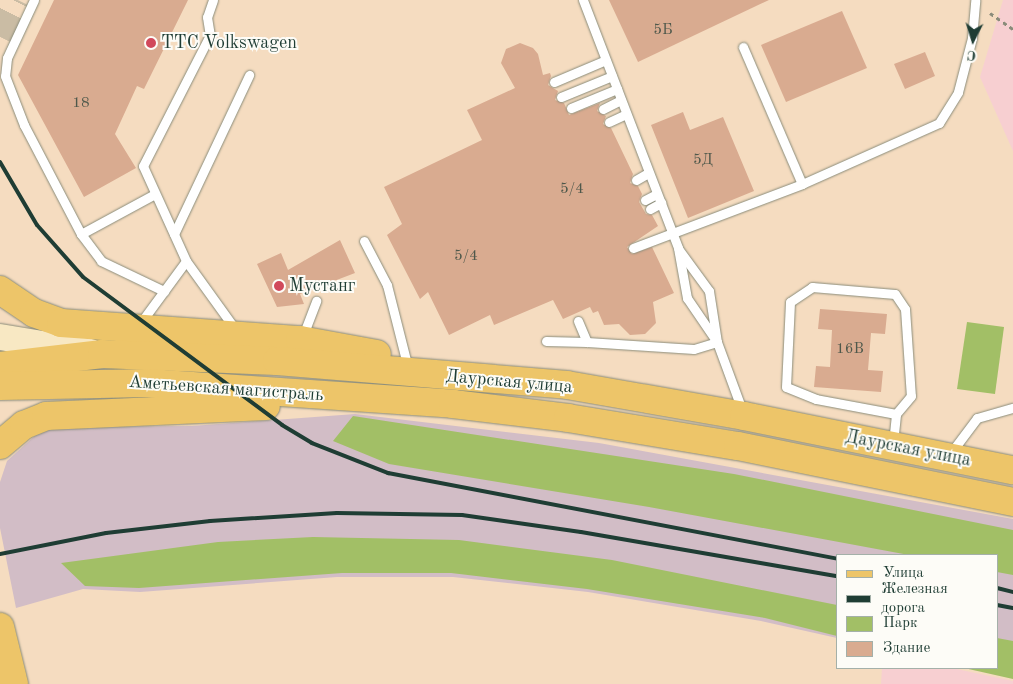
<!DOCTYPE html>
<meta charset="utf-8">
<style>
body{margin:0}
#map{position:relative;width:1013px;height:684px;overflow:hidden;background:#f5dcc0;font-family:"Old Standard TT",serif}
div>[style]{position:absolute}
[style*='--x']{left:calc(var(--x)*1px);top:calc(var(--y)*1px);width:calc(var(--w)*1px);rotate:calc(var(--a)*1deg)}
.built>*{inset:0;background:#f7cfd1}
.industrial>*{inset:0;background:#d2bdc6}
.green>*{inset:0;background:#a2bf66}
.building>*{inset:0;background:#d9ab90}
.secondary-tunnel>*{height:26px;margin-top:-13px;transform-origin:0;background:repeating-linear-gradient(90deg,#cabca4 0 26px,transparent 0 39px)}
.path>*{height:3px;margin-top:-1.5px;transform-origin:0;background:repeating-linear-gradient(90deg,#8a8c7a 0 4px,transparent 0 8px)}
.roads{filter:drop-shadow(0 0 1px #8a8c7a) drop-shadow(0 0 1px #8a8c7a)}
.lane>*{height:9px;margin:-4.5px;padding:0 4.5px;transform-origin:4.5px;border-radius:4.5px;background:#fff}
.secondary>*{height:26px;margin:-13px;padding:0 13px;transform-origin:13px;border-radius:13px;background:#f8e8c3}
.primary>*{height:28px;margin:-14px;padding:0 14px;transform-origin:14px;border-radius:14px;background:#edc569}
.rail>*{height:4px;margin:-2px;padding:0 2px;transform-origin:2px;border-radius:2px;background:#1f3d34}
.dots>*{width:14px;height:14px;translate:-50% -50%;box-sizing:border-box;border:2px solid #fdfcf7;border-radius:50%}
span{translate:-50% -50%;white-space:nowrap;text-align:center;line-height:1.15;-webkit-text-stroke:4px #fdfcf7;paint-order:stroke}
.number-label{font-size:15px;color:#4e584b}
.number-label span{-webkit-text-stroke-width:0}
.poi-label{font-size:18px;color:#1f3d34}
.left{translate:0 -50%;text-align:left}
.street-label{font-size:18px;color:#1f3d34}
.legend{position:absolute;left:836px;top:554px;width:162px;height:115px;box-sizing:border-box;background:#fdfcf7;border:1px solid #a4b0a9;margin:0;padding:6px 9px;list-style:none;font-size:15px;color:#1f3d34}
.legend li{display:flex;align-items:center;gap:10px;height:25px}
.legend b{width:25px;border:1px solid #a4b0a9}
.north{position:absolute;left:948px;top:15px;width:50px;height:50px;-webkit-text-stroke:4px #fdfcf7;paint-order:stroke;rotate:185deg;font-size:14px;font-weight:700;line-height:20px;text-align:center;color:#1f3d34}
.north::after{content:'';display:block;margin:auto;width:18px;height:22px;background:#1f3d34;clip-path:polygon(50% 0,100% 100%,50% 72%,0 100%)}
</style>
<div id="map">
<div class="built">
<i style="clip-path:polygon(1003px 0,1013px 0,1013px 151px,980px 77px)"></i>
<i style="clip-path:polygon(882px 668px,952px 668px,1013px 681px,1013px 684px,881px 684px)"></i>
</div>
<div class="industrial">
<i style="clip-path:polygon(355px 414px,599px 443px,1013px 519px,1013px 670px,997px 667px,997px 555px,837px 555px,837px 638px,761px 621px,588px 592px,453px 577px,337px 577px,140px 592px,83px 589px,16px 608px,0 528px,0 482px,7px 461px,38px 433px,54px 427px,192px 426px)"></i>
</div>
<div class="green">
<i style="clip-path:polygon(967px 322px,1004px 327px,995px 394px,957px 389px)"></i>
<i style="clip-path:polygon(353px 416px,734px 474px,1013px 530px,1013px 575px,997px 572px,997px 555px,909px 555px,649px 507px,389px 464px,333px 441px)"></i>
<i style="clip-path:polygon(313px 537px,459px 540px,612px 560px,837px 605px,837px 636px,765px 618px,587px 589px,451px 573px,342px 573px,139px 588px,85px 586px,61px 563px,218px 542px)"></i>
<i style="clip-path:polygon(997px 638px,1013px 641px,1013px 679px,964px 668px,997px 668px)"></i>
</div>
<div class="building">
<i style="clip-path:polygon(54px 0,188px 0,144px 89px,137px 86px,115px 134px,136px 168px,84px 197px,18px 75px)"></i>
<i style="clip-path:polygon(609px 0,769px 0,638px 62px)"></i>
<i style="clip-path:polygon(842px 11px,867px 68px,786px 102px,761px 45px)"></i>
<i style="clip-path:polygon(520px 43px,533px 48px,538px 54px,543px 75px,550px 73px,551px 76px,548px 85px,558px 91px,555px 100px,564px 103px,569px 115px,600px 103px,597px 111px,606px 116px,603px 124px,611px 128px,633px 174px,630px 183px,638px 186px,642px 194px,639px 202px,646px 214px,652px 215px,658px 226px,627px 247px,632px 254px,652px 247px,674px 293px,653px 302px,656px 323px,645px 334px,630px 335px,619px 324px,604px 325px,598px 311px,593px 313px,590px 307px,563px 319px,553px 300px,494px 325px,490px 315px,449px 335px,428px 292px,420px 299px,387px 235px,402px 224px,384px 187px,482px 140px,467px 110px,515px 88px,501px 63px,506px 49px)"></i>
<i style="clip-path:polygon(925px 52px,935px 76px,905px 89px,894px 64px)"></i>
<i style="clip-path:polygon(683px 112px,690px 130px,723px 117px,754px 191px,688px 218px,651px 125px)"></i>
<i style="clip-path:polygon(340px 240px,355px 273px,300px 294px,304px 304px,277px 307px,257px 264px,281px 253px,288px 270px)"></i>
<i style="clip-path:polygon(820px 309px,887px 314px,885px 334px,871px 333px,868px 370px,883px 371px,881px 392px,814px 387px,816px 366px,830px 367px,832px 330px,818px 329px)"></i>
</div>
<div class="secondary-tunnel">
<i style="--x:0;--y:37;--w:41;--a:-64.1"></i>
</div>
<div class="path">
<i style="--x:990;--y:13;--w:28;--a:35"></i>
</div>
<div class="roads">
<div class="lane">
<i style="--x:34;--y:0;--w:64;--a:115"></i>
<i style="--x:7;--y:58;--w:18;--a:96"></i>
<i style="--x:5;--y:76;--w:53;--a:68.8"></i>
<i style="--x:24;--y:125;--w:123;--a:62.4"></i>
<i style="--x:81;--y:234;--w:34;--a:53"></i>
<i style="--x:101;--y:261;--w:70;--a:25.5"></i>
<i style="--x:213;--y:0;--w:18;--a:109"></i>
<i style="--x:207;--y:17;--w:18;--a:81"></i>
<i style="--x:210;--y:35;--w:147;--a:117.1"></i>
<i style="--x:143;--y:166;--w:104;--a:65.6"></i>
<i style="--x:186;--y:261;--w:84;--a:54.2"></i>
<i style="--x:583;--y:0;--w:266;--a:69"></i>
<i style="--x:678;--y:248;--w:51;--a:79.8"></i>
<i style="--x:687;--y:298;--w:53;--a:55.7"></i>
<i style="--x:743;--y:47;--w:149;--a:66.7"></i>
<i style="--x:554;--y:82;--w:56;--a:-22.9"></i>
<i style="--x:561;--y:97;--w:55;--a:-22.4"></i>
<i style="--x:571;--y:108;--w:50;--a:-22.4"></i>
<i style="--x:603;--y:109;--w:20;--a:-27"></i>
<i style="--x:609;--y:122;--w:19;--a:-25"></i>
<i style="--x:636;--y:180;--w:14;--a:-30"></i>
<i style="--x:645;--y:200;--w:13;--a:-27"></i>
<i style="--x:650;--y:209;--w:13;--a:-29"></i>
<i style="--x:81;--y:234;--w:84;--a:-28.4"></i>
<i style="--x:174;--y:234;--w:176;--a:-64.7"></i>
<i style="--x:364;--y:241;--w:50;--a:62.4"></i>
<i style="--x:387;--y:285;--w:77;--a:75.8"></i>
<i style="--x:633;--y:248;--w:181;--a:-20.7"></i>
<i style="--x:802;--y:184;--w:150;--a:-24"></i>
<i style="--x:939;--y:123;--w:36;--a:-58"></i>
<i style="--x:958;--y:92;--w:56;--a:-75.5"></i>
<i style="--x:972;--y:38;--w:38;--a:-85"></i>
<i style="--x:679;--y:250;--w:51;--a:53.8"></i>
<i style="--x:709;--y:291;--w:52;--a:81.1"></i>
<i style="--x:717;--y:342;--w:72;--a:69.8"></i>
<i style="--x:578;--y:321;--w:23;--a:67"></i>
<i style="--x:587;--y:342;--w:107;--a:3.7"></i>
<i style="--x:694;--y:349;--w:24;--a:-17"></i>
<i style="--x:139;--y:325;--w:79;--a:-53.7"></i>
<i style="--x:302;--y:338;--w:40;--a:-69"></i>
<i style="--x:546;--y:341;--w:41;--a:1.4"></i>
<i style="--x:893;--y:443;--w:29;--a:-84"></i>
<i style="--x:896;--y:414;--w:81;--a:-169.4"></i>
<i style="--x:816;--y:399;--w:32;--a:-158"></i>
<i style="--x:786;--y:387;--w:85;--a:-87.3"></i>
<i style="--x:790;--y:302;--w:27;--a:-34"></i>
<i style="--x:812;--y:287;--w:83;--a:4.8"></i>
<i style="--x:895;--y:294;--w:18;--a:56"></i>
<i style="--x:905;--y:309;--w:87;--a:86.1"></i>
<i style="--x:911;--y:396;--w:23;--a:130"></i>
<i style="--x:950;--y:454;--w:45;--a:-53.1"></i>
<i style="--x:977;--y:418;--w:37;--a:-16"></i>
</div>
<div class="secondary">
<i style="--x:0;--y:337;--w:92;--a:9.4"></i>
</div>
<div class="primary">
<i style="--x:0;--y:290;--w:41;--a:34.1"></i>
<i style="--x:34;--y:313;--w:29;--a:20"></i>
<i style="--x:61;--y:323;--w:240;--a:4.1"></i>
<i style="--x:300;--y:340;--w:78;--a:10.3"></i>
<i style="--x:0;--y:366;--w:103;--a:-6.7"></i>
<i style="--x:102;--y:354;--w:175;--a:2.3"></i>
<i style="--x:277;--y:361;--w:291;--a:4.7"></i>
<i style="--x:567;--y:385;--w:180;--a:9.9"></i>
<i style="--x:744;--y:416;--w:274;--a:11.4"></i>
<i style="--x:0;--y:386;--w:148;--a:-1.2"></i>
<i style="--x:148;--y:383;--w:306;--a:3.9"></i>
<i style="--x:453;--y:404;--w:116;--a:6.9"></i>
<i style="--x:568;--y:418;--w:172;--a:9.4"></i>
<i style="--x:738;--y:446;--w:281;--a:11.5"></i>
<i style="--x:0;--y:445;--w:31;--a:-40"></i>
<i style="--x:24;--y:425;--w:24;--a:-22"></i>
<i style="--x:46;--y:416;--w:220;--a:-2.6"></i>
<i style="--x:0;--y:627;--w:59;--a:76.2"></i>
</div>
</div>
<div class="rail">
<i style="--x:0;--y:162;--w:73;--a:59.6"></i>
<i style="--x:37;--y:225;--w:69;--a:48.5"></i>
<i style="--x:83;--y:277;--w:248;--a:36.6"></i>
<i style="--x:282;--y:425;--w:35;--a:31"></i>
<i style="--x:312;--y:443;--w:82;--a:21.5"></i>
<i style="--x:388;--y:473;--w:457;--a:10.8"></i>
<i style="--x:0;--y:554;--w:108;--a:-11.2"></i>
<i style="--x:106;--y:533;--w:105;--a:-6.6"></i>
<i style="--x:210;--y:521;--w:127;--a:-3.6"></i>
<i style="--x:337;--y:513;--w:125;--a:0.9"></i>
<i style="--x:462;--y:515;--w:120;--a:8.1"></i>
<i style="--x:581;--y:532;--w:260;--a:9.8"></i>
<i style="--x:997;--y:588;--w:16;--a:14"></i>
<i style="--x:997;--y:605;--w:16;--a:11"></i>
</div>
<div class="dots">
<i style="left:151px;top:43px;background:#d1495b"></i>
<i style="left:279px;top:286px;background:#d1495b"></i>
</div>
<div class="number-label">
<span style="left:663px;top:31px">5Б</span>
<span style="left:81px;top:104px">18</span>
<span style="left:703px;top:161px">5Д</span>
<span style="left:572px;top:190px">5/4</span>
<span style="left:466px;top:257px">5/4</span>
<span style="left:850px;top:350px">16В</span>
</div>
<div class="poi-label">
<span class="left" style="left:161px;top:43px">ТТС Volkswagen</span>
<span class="left" style="left:289px;top:286px">Мустанг</span>
</div>
<div class="street-label">
<span style="left:509px;top:382px;rotate:5deg">Даурская улица</span>
<span style="left:226px;top:389px;rotate:4deg">Аметьевская магистраль</span>
<span style="left:908px;top:449px;rotate:11deg">Даурская улица</span>
</div>
<ul class="legend">
<li><b style="height:6px;background:#edc569"></b>Улица</li>
<li><b style="height:6px;background:#1f3d34"></b>Железная дорога</li>
<li><b style="height:14px;background:#a2bf66"></b>Парк</li>
<li><b style="height:14px;background:#d9ab90"></b>Здание</li>
</ul>
<div class="north">С</div>
</div>
